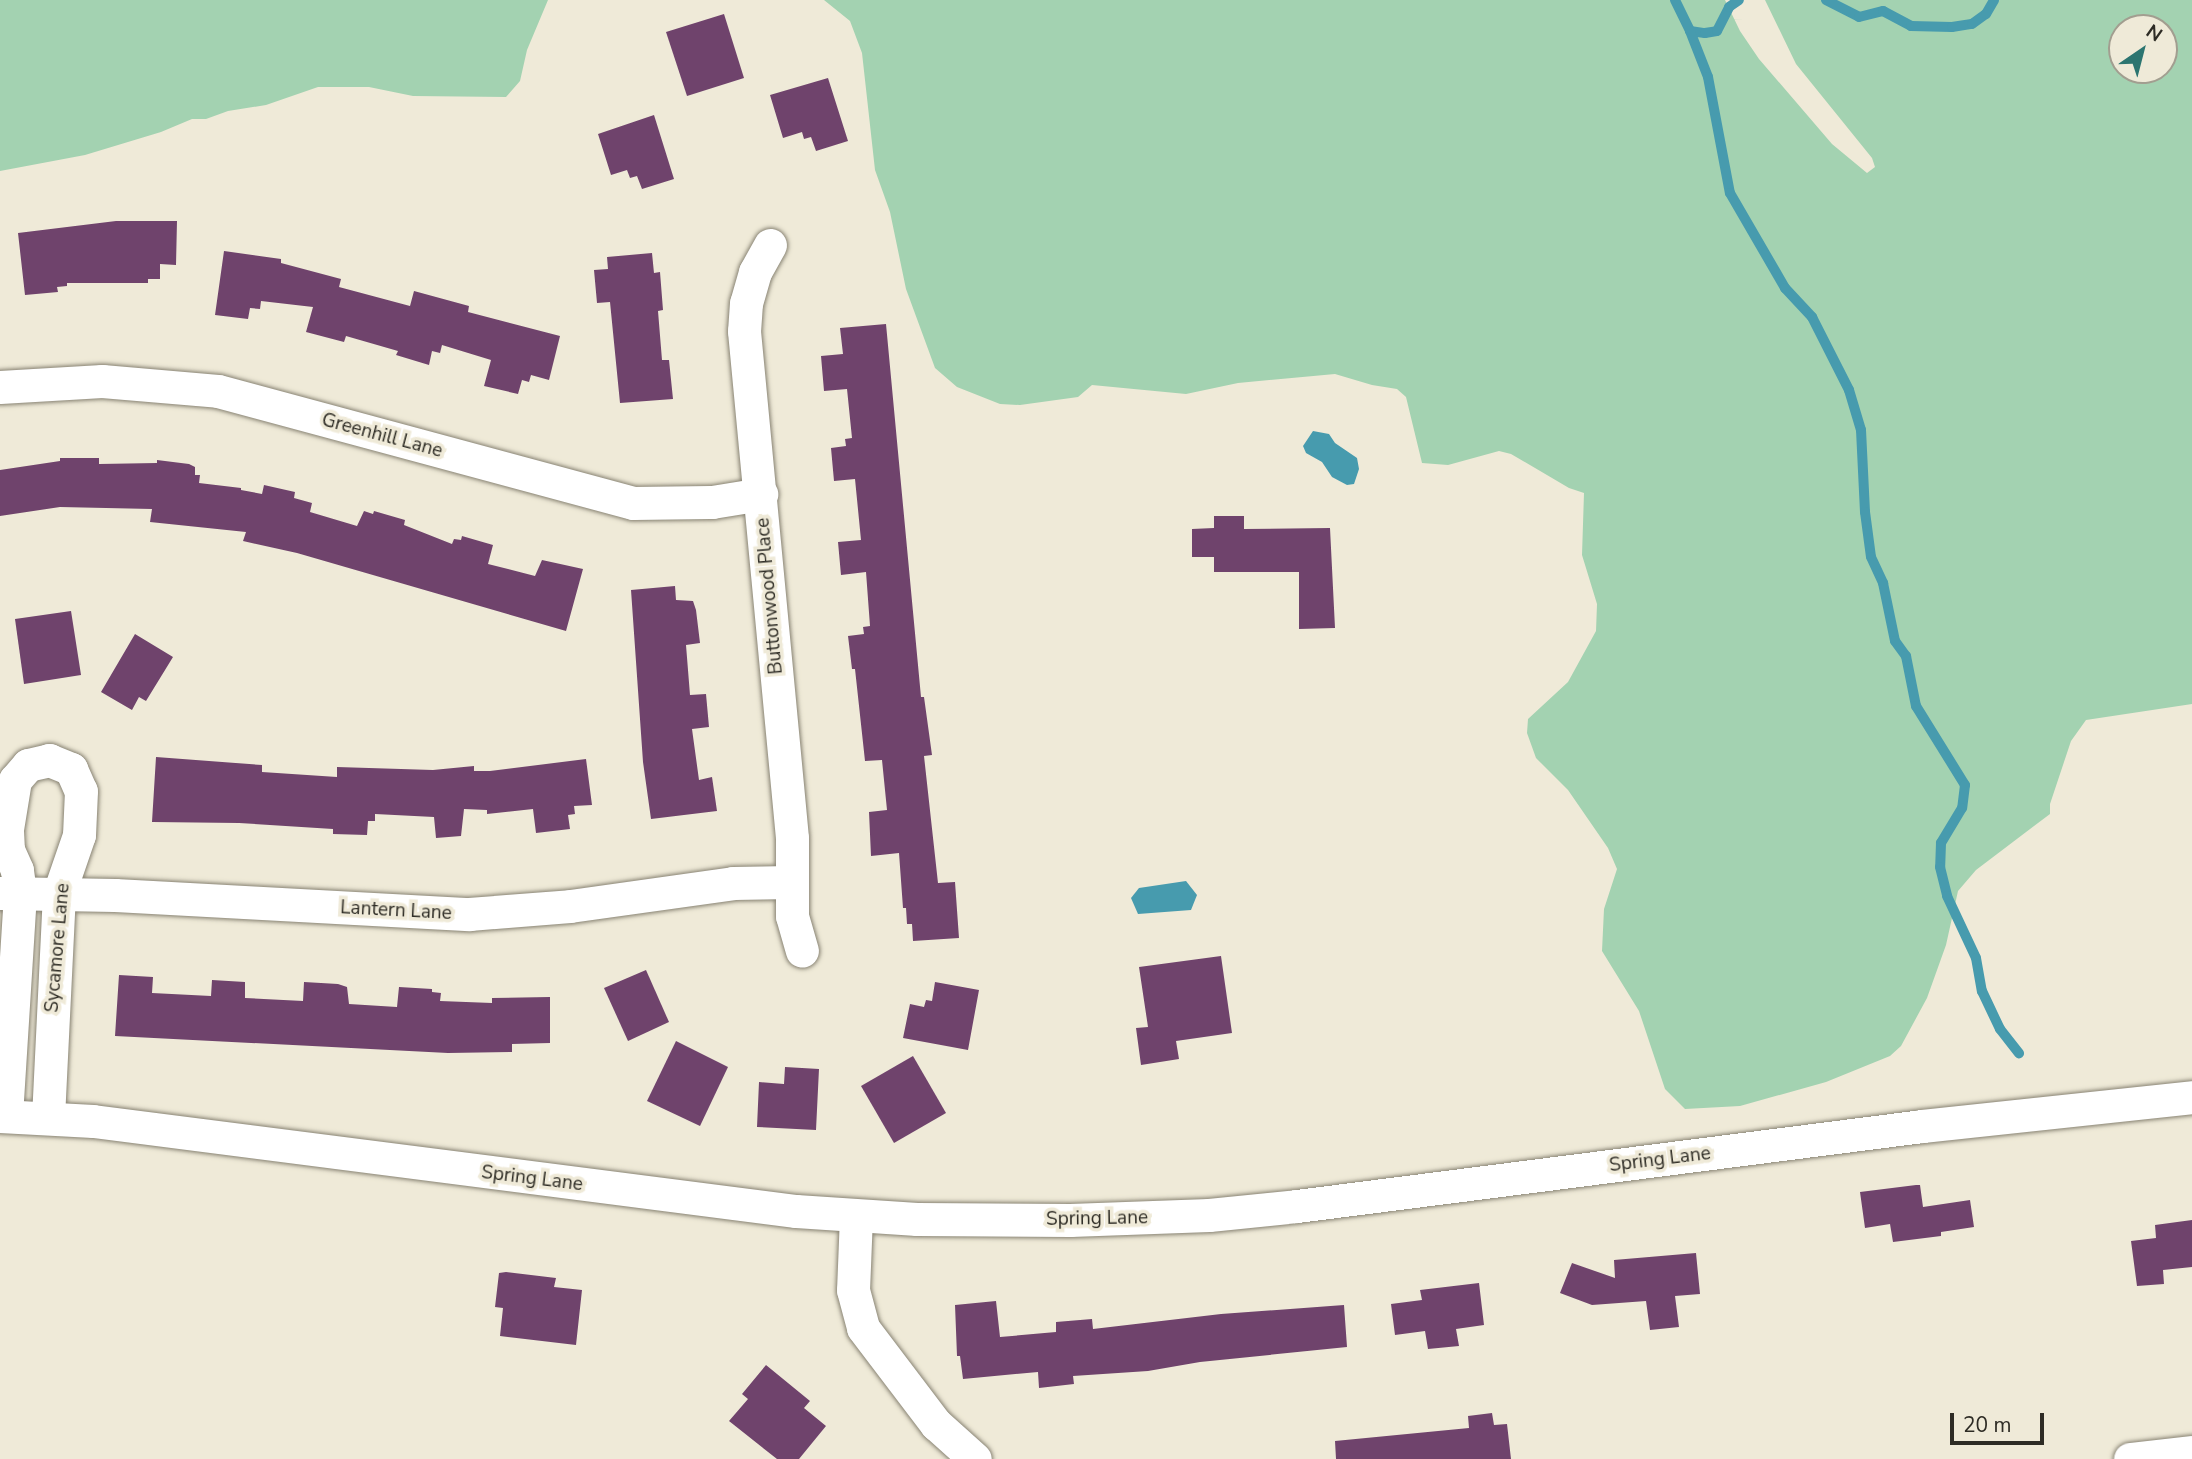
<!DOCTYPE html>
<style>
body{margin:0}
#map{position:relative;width:2192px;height:1459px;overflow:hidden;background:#efead8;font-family:"Nunito Sans",sans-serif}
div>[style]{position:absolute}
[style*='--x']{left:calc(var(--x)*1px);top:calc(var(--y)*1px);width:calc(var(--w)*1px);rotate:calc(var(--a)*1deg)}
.green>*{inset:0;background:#a3d2b1}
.water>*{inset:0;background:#479bae}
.stream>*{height:10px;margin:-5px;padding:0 5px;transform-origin:5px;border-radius:5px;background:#479bae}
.building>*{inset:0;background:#6f436c}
.roads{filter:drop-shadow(0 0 2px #888373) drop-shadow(0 0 2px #888373)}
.street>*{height:33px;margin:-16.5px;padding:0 16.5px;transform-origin:16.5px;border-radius:16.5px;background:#fff}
span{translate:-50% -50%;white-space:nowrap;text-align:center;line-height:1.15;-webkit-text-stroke:7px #efead8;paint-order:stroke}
.street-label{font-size:19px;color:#2e2c25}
.north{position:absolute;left:2108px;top:14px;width:70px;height:70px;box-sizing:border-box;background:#efead8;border:2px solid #a29e90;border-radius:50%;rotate:35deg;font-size:19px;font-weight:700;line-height:28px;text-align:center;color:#2e2c25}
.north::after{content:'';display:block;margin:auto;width:24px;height:32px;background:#2c7570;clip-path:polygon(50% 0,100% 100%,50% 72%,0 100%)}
.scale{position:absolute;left:1950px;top:1413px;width:94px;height:32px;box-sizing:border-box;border:4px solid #2e2c25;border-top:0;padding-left:9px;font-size:21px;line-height:24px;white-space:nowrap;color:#2e2c25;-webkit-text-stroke:5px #efead8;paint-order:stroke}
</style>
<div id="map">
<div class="green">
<i style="clip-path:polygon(0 0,548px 0,527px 50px,520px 81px,506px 97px,413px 96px,369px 87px,318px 87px,266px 105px,228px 111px,206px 119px,192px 119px,161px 132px,85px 155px,0 171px)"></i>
<i style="clip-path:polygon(evenodd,824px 0,1725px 0,1740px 31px,1759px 59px,1832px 144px,1867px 173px,1875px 167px,1872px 158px,1796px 64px,1765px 0,2192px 0,2192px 704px,2086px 720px,2071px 741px,2050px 804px,2050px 814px,1976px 870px,1958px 891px,1946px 945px,1927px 998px,1901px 1046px,1890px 1056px,1826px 1082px,1740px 1106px,1685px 1109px,1665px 1089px,1639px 1011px,1602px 951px,1604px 909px,1617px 869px,1608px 848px,1568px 790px,1536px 758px,1527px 733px,1528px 719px,1568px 682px,1596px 631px,1597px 604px,1582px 555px,1584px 493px,1569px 488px,1511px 454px,1499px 451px,1448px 465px,1422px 463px,1406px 397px,1397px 389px,1372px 385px,1335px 374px,1238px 383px,1186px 394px,1092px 385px,1078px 397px,1020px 405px,1000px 404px,957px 387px,935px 368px,906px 289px,890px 212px,875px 170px,862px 53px,850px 21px,824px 0,2164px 28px,2164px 70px,2122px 70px,2122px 28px,2164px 28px)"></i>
</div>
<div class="water">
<i style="clip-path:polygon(1313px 431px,1329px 434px,1335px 443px,1357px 458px,1359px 469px,1354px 484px,1347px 485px,1332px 477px,1322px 462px,1306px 453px,1303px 446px)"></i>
<i style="clip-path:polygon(1186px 881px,1197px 895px,1191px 910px,1138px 914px,1131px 898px,1139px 888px)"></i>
</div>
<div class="stream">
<i style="--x:1675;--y:0;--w:34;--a:64"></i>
<i style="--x:1690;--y:31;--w:15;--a:8"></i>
<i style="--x:1705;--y:33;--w:12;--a:-9"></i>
<i style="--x:1717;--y:31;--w:27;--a:-63"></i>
<i style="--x:1729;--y:7;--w:12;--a:-35"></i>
<i style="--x:1826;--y:0;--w:37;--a:27"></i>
<i style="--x:1859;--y:17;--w:25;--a:-14"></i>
<i style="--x:1883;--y:11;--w:32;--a:28"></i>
<i style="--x:1911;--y:26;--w:41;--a:1.4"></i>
<i style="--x:1952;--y:27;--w:20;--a:-9"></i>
<i style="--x:1972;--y:24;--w:17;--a:-36"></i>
<i style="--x:1986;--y:14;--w:16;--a:-60"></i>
<i style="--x:1690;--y:31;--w:49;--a:68.6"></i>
<i style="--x:1708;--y:77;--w:118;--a:79.3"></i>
<i style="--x:1730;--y:193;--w:110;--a:59.9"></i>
<i style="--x:1785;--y:288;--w:40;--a:47"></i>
<i style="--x:1812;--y:317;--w:82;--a:63.1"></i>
<i style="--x:1849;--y:390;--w:42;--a:73.3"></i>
<i style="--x:1861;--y:430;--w:82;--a:87.2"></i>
<i style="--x:1865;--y:512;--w:45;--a:82.4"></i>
<i style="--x:1871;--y:557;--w:29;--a:65"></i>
<i style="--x:1883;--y:583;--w:59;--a:78.3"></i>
<i style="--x:1895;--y:641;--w:19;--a:54"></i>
<i style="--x:1906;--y:656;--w:51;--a:78.7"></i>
<i style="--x:1916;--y:706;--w:93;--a:58.2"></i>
<i style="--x:1965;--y:785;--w:23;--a:97"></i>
<i style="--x:1962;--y:808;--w:41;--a:121"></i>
<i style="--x:1941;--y:843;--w:24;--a:92"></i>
<i style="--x:1940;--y:867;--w:30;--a:76"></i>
<i style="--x:1947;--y:896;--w:68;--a:64.9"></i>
<i style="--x:1976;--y:958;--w:34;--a:80"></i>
<i style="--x:1982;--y:991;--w:42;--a:64.7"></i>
<i style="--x:2000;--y:1029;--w:31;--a:52"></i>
</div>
<div class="building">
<i style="clip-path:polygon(724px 14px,744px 78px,687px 96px,666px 32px)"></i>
<i style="clip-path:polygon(828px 78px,848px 141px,816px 151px,811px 137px,804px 139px,802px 132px,783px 138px,770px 95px)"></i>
<i style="clip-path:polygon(654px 115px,674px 179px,642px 189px,637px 176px,630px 178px,627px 170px,611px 175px,598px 134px)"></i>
<i style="clip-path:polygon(116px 221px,177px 221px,176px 265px,160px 264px,160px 279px,148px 279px,148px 283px,67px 283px,67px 286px,57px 287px,58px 292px,25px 295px,18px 233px)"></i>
<i style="clip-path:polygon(224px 251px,281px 259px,281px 263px,341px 279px,339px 287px,410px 306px,414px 291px,469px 306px,468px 312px,560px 336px,549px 380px,531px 375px,529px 382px,522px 380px,518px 394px,484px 386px,491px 360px,442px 345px,440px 353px,432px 351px,429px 365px,396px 355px,398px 351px,346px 336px,344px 342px,306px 332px,313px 307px,261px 301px,260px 309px,250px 308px,248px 319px,215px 315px)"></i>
<i style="clip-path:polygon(652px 253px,654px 273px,660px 272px,663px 310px,658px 311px,662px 360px,669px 360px,673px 399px,620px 403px,610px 302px,597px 303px,594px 270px,608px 269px,607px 257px)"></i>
<i style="clip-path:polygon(886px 324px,921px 697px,924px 697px,932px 755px,924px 756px,938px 883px,955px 882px,959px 938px,913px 941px,912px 924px,907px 924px,906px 908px,903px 908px,899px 853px,871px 856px,869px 812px,887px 810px,882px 760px,865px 761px,855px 669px,852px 669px,848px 636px,864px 634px,863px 627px,870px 626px,866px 572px,841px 575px,838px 542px,861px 540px,855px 479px,834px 481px,831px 448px,846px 446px,845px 439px,852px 438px,847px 389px,824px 391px,821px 356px,843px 354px,840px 328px)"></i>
<i style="clip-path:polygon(60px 458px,99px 458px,99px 464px,157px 463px,157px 460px,189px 464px,195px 467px,195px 475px,200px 475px,199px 483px,241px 488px,241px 490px,262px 494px,264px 485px,295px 492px,294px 498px,312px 503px,310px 512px,357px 526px,364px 511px,373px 514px,374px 511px,405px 520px,404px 525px,452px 544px,454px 539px,461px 540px,462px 536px,493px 545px,488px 564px,535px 576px,542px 560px,583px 569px,566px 631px,297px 553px,243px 541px,246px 532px,150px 522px,152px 509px,60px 507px,0 516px,0 470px,60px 461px)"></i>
<i style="clip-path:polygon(1214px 516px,1244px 516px,1244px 529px,1330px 528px,1335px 628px,1299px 629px,1299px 572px,1214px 572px,1214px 557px,1192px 557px,1192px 529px,1214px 528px)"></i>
<i style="clip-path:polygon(675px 586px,676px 600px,693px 601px,696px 610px,700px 643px,686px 645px,690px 695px,706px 694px,709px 727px,692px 729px,699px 780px,712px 777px,717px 811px,651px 819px,643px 762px,631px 590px)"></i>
<i style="clip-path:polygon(71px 611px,81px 675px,24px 684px,15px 619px)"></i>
<i style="clip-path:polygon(135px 634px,173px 657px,146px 701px,139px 697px,132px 710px,101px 692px)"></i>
<i style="clip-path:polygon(156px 757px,262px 765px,262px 772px,337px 777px,337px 767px,433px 770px,474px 766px,474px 771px,490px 771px,586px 759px,592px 805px,574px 806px,575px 814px,568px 815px,570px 829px,536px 833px,533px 809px,487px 814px,487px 810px,464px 809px,461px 836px,436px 838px,434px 817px,375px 814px,375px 821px,368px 821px,367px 835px,333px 834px,333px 829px,239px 823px,152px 822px)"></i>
<i style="clip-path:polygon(1221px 956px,1232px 1033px,1176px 1041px,1179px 1059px,1141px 1065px,1136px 1028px,1148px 1027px,1139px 967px)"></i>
<i style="clip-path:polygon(646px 970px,669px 1022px,628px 1041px,604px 988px)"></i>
<i style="clip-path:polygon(119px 975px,153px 977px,152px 993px,211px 996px,212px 980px,245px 982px,245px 998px,303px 1001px,304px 982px,338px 984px,347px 987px,349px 1004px,397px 1007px,399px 987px,432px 989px,432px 992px,441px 993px,440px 1001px,492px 1003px,492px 998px,550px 997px,550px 1043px,512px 1044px,512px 1052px,448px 1053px,115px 1036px)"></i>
<i style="clip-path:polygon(935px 982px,979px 990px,968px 1050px,903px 1038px,910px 1004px,924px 1007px,926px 1000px,932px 1001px)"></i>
<i style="clip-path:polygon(676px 1041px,728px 1067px,700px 1126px,647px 1101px)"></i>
<i style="clip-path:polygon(913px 1056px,946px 1113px,894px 1143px,861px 1086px)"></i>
<i style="clip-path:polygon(785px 1067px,819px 1069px,816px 1130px,757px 1127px,759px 1082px,784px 1084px)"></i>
<i style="clip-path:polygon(1916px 1185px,1920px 1185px,1923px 1207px,1970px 1200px,1974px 1227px,1941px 1232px,1941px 1236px,1893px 1242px,1890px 1224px,1865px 1228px,1860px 1192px)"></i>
<i style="clip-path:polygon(2192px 1220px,2192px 1267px,2163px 1270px,2164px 1284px,2137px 1286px,2131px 1241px,2156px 1238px,2155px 1225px)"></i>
<i style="clip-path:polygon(1696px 1253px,1700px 1294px,1675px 1296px,1679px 1327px,1650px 1330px,1646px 1301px,1592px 1305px,1560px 1293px,1572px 1263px,1615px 1278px,1614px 1260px)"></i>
<i style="clip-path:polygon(506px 1272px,556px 1278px,554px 1287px,582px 1290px,576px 1345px,500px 1336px,503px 1308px,495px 1307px,499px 1273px)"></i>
<i style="clip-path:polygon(1479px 1283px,1484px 1325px,1456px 1329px,1459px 1346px,1428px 1349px,1425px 1331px,1395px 1335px,1391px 1304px,1422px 1300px,1420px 1290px)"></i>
<i style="clip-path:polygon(996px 1301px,1000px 1337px,1056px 1332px,1056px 1322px,1092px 1319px,1093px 1329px,1221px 1314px,1344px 1305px,1347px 1347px,1200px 1362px,1148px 1371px,1073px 1376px,1074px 1384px,1039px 1388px,1038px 1372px,963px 1379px,960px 1356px,957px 1356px,955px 1305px)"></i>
<i style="clip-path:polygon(766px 1365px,810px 1401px,804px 1408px,826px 1426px,799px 1459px,777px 1459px,729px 1421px,748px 1399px,742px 1394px)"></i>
<i style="clip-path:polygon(1492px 1413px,1494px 1425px,1507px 1424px,1511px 1459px,1336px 1459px,1335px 1441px,1469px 1428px,1468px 1416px)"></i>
</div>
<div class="roads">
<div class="street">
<i style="--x:770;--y:245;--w:31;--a:119"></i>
<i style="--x:755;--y:272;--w:32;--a:106"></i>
<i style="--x:746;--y:303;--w:28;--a:94"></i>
<i style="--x:744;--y:331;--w:509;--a:84.59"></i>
<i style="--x:792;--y:838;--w:78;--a:90"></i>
<i style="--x:792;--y:916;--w:36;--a:74"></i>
<i style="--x:0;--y:387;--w:102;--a:-3.4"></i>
<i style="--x:102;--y:381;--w:116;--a:4.9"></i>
<i style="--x:218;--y:391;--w:430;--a:15.1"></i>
<i style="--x:633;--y:503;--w:79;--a:-0.7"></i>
<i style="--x:712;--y:502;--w:50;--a:-9.3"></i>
<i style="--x:0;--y:893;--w:115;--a:1"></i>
<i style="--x:115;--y:895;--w:355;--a:3.1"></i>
<i style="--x:469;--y:914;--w:101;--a:-4.5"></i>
<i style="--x:570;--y:906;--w:165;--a:-8"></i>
<i style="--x:733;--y:883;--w:58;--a:-1"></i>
<i style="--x:0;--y:1116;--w:93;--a:3.1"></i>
<i style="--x:93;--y:1121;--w:709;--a:7.3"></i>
<i style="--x:796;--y:1211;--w:121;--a:3.8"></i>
<i style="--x:917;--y:1219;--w:153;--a:0.4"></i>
<i style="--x:1070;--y:1220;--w:139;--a:-2.1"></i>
<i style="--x:1209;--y:1215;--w:88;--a:-5.8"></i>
<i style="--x:1297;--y:1206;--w:630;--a:-7.29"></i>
<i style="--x:1922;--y:1126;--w:272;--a:-6.1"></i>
<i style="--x:6;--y:1116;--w:224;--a:-86.4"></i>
<i style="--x:20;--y:892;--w:22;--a:-98"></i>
<i style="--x:17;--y:870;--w:22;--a:-114"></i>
<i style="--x:8;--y:850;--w:21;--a:-93"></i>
<i style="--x:7;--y:829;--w:50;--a:-80.7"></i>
<i style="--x:15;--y:780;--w:20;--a:-49"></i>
<i style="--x:28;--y:765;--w:22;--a:-13"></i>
<i style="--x:49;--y:760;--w:24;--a:22"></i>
<i style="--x:71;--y:769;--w:24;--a:66"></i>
<i style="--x:81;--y:791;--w:44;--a:92.6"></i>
<i style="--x:79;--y:835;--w:61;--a:109"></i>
<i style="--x:59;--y:893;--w:225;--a:92.8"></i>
<i style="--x:856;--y:1216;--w:74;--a:92.3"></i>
<i style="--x:853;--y:1290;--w:39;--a:75"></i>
<i style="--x:863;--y:1328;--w:121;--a:52.8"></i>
<i style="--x:936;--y:1424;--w:52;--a:41.9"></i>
<i style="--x:2130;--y:1459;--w:62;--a:-6.4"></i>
</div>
</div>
<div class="street-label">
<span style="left:382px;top:436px;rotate:15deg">Greenhill Lane</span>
<span style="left:770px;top:596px;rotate:-95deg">Buttonwood Place</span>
<span style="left:396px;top:911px;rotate:3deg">Lantern Lane</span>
<span style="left:58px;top:948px;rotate:-85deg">Sycamore Lane</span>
<span style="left:1660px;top:1160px;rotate:-7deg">Spring Lane</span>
<span style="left:532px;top:1179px;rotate:7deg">Spring Lane</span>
<span style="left:1097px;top:1219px;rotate:-1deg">Spring Lane</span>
</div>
<div class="north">N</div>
<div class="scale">20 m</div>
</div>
